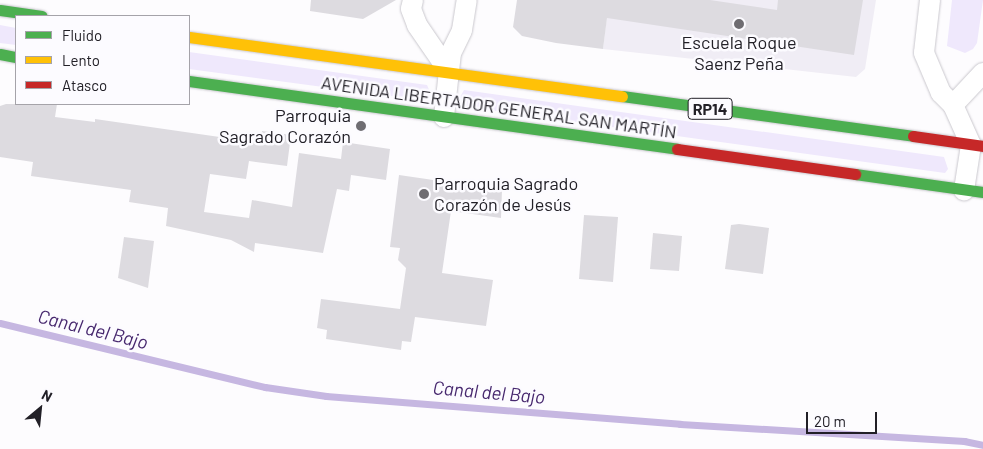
<!DOCTYPE html>
<meta charset="utf-8">
<style>
body{margin:0}
#map{position:relative;width:983px;height:449px;overflow:hidden;background:#fdfcfe;font-family:Barlow,sans-serif}
div>[style]{position:absolute}
[style*='--x']{left:calc(var(--x)*1px);top:calc(var(--y)*1px);width:calc(var(--w)*1px);rotate:calc(var(--a)*1deg)}
.built>*{inset:0;background:#f0edf5}
.green>*{inset:0;background:#efe8fc}
.stream>*{height:7px;margin:-3.5px;padding:0 3.5px;transform-origin:3.5px;border-radius:3.5px;background:#c6b7e1}
.building>*{inset:0;background:#dddbe0}
.roads{filter:drop-shadow(0 0 1px #cac8ce) drop-shadow(0 0 1px #cac8ce)}
.street>*{height:20px;margin:-10px;padding:0 10px;transform-origin:10px;border-radius:10px;background:#fff}
.fast>*{height:11px;margin:-5.5px;padding:0 5.5px;transform-origin:5.5px;border-radius:5.5px;background:#4caf50}
.slow>*{height:11px;margin:-5.5px;padding:0 5.5px;transform-origin:5.5px;border-radius:5.5px;background:#ffc107}
.jam>*{height:11px;margin:-5.5px;padding:0 5.5px;transform-origin:5.5px;border-radius:5.5px;background:#c62828}
.dots>*{width:14px;height:14px;translate:-50% -50%;box-sizing:border-box;border:2px solid #fcfbff;border-radius:50%}
span{translate:-50% -50%;white-space:nowrap;text-align:center;line-height:1.15;-webkit-text-stroke:5px #fcfbff;paint-order:stroke}
.shield-label span{padding:1px 4px;background:#fcfbff;border:1px solid;border-radius:4px;-webkit-text-stroke-width:0}
.shield-label{font-size:16px;color:#222027;font-weight:700}
.poi-label{font-size:18px;color:#222027}
.right{translate:-100% -50%;text-align:right}
.left{translate:0 -50%;text-align:left}
.street-label{font-size:18px;color:#222027}
.water-label{font-size:19px;color:#47286e;font-style:italic}
.legend{position:absolute;left:15px;top:15px;width:175px;height:90px;box-sizing:border-box;background:#fcfbff;border:1px solid #a5a3a9;margin:0;padding:6px 9px;list-style:none;font-size:15px;color:#222027}
.legend li{display:flex;align-items:center;gap:10px;height:25px}
.legend b{width:25px;border:1px solid #a5a3a9}
.north{position:absolute;left:15px;top:384px;width:50px;height:50px;-webkit-text-stroke:4px #fcfbff;paint-order:stroke;rotate:28deg;font-size:14px;font-weight:700;line-height:20px;text-align:center;color:#222027}
.north::after{content:'';display:block;margin:auto;width:18px;height:22px;background:#222027;clip-path:polygon(50% 0,100% 100%,50% 72%,0 100%)}
.scale{position:absolute;left:806px;top:412px;width:71px;height:22px;box-sizing:border-box;border:2px solid #222027;border-top:0;padding-left:6px;font-size:15px;line-height:18px;white-space:nowrap;color:#222027;-webkit-text-stroke:4px #fcfbff;paint-order:stroke}
</style>
<div id="map">
<div class="built">
<i style="clip-path:polygon(609px 0,876px 0,865px 69px,856px 77px,603px 49px)"></i>
</div>
<div class="green">
<i style="clip-path:polygon(952px 0,983px 0,977px 43px,973px 49px,965px 53px,947px 46px)"></i>
<i style="clip-path:polygon(0 25px,16px 28px,16px 45px,0 43px)"></i>
<i style="clip-path:polygon(189px 52px,427px 85px,431px 94px,428px 101px,189px 69px)"></i>
<i style="clip-path:polygon(464px 90px,944px 157px,948px 169px,945px 173px,460px 106px,459px 99px)"></i>
</div>
<div class="stream">
<i style="--x:0;--y:323;--w:273;--a:13.6"></i>
<i style="--x:265;--y:387;--w:62;--a:8.4"></i>
<i style="--x:326;--y:396;--w:355;--a:4.5"></i>
<i style="--x:680;--y:424;--w:285;--a:3.4"></i>
<i style="--x:964;--y:441;--w:19;--a:12"></i>
</div>
<div class="building">
<i style="clip-path:polygon(311px 0,396px 0,363px 19px,310px 11px)"></i>
<i style="clip-path:polygon(517px 0,710px 0,777px 10px,778px 0,863px 0,854px 55px,607px 18px,603px 49px,556px 43px,522px 36px,513px 27px)"></i>
<i style="clip-path:polygon(6px 104px,57px 104px,55px 117px,95px 122px,95px 119px,261px 143px,262px 131px,291px 135px,287px 166px,249px 161px,246px 179px,210px 174px,204px 212px,249px 218px,252px 200px,292px 207px,299px 153px,341px 159px,343px 142px,390px 149px,386px 180px,351px 175px,349px 191px,337px 189px,323px 253px,255px 243px,254px 252px,231px 240px,166px 226px,168px 208px,129px 202px,131px 190px,31px 176px,33px 162px,0 157px,0 106px)"></i>
<i style="clip-path:polygon(399px 175px,502px 190px,501px 218px,451px 211px,442px 273px,493px 280px,486px 326px,415px 317px,411px 342px,402px 341px,401px 350px,326px 339px,327px 330px,317px 328px,321px 299px,400px 309px,406px 268px,398px 260px,400px 248px,390px 247px)"></i>
<i style="clip-path:polygon(584px 215px,618px 217px,613px 282px,579px 279px)"></i>
<i style="clip-path:polygon(739px 224px,769px 228px,763px 274px,725px 269px,731px 225px)"></i>
<i style="clip-path:polygon(653px 233px,682px 236px,679px 271px,650px 269px)"></i>
<i style="clip-path:polygon(124px 237px,154px 241px,148px 288px,118px 278px)"></i>
</div>
<div class="roads">
<div class="street">
<i style="--x:413;--y:0;--w:9;--a:103"></i>
<i style="--x:411;--y:9;--w:17;--a:69"></i>
<i style="--x:417;--y:25;--w:58;--a:55.5"></i>
<i style="--x:930;--y:0;--w:53;--a:96.5"></i>
<i style="--x:924;--y:53;--w:43;--a:67"></i>
<i style="--x:941;--y:93;--w:17;--a:45"></i>
<i style="--x:953;--y:105;--w:44;--a:65.8"></i>
<i style="--x:971;--y:145;--w:46;--a:98.8"></i>
<i style="--x:953;--y:105;--w:44;--a:-46.8"></i>
<i style="--x:444;--y:117;--w:64;--a:-83.8"></i>
<i style="--x:451;--y:53;--w:25;--a:-64"></i>
<i style="--x:462;--y:30;--w:30;--a:-81"></i>
</div>
<div class="fast">
<i style="--x:0;--y:10;--w:42;--a:8.1"></i>
<i style="--x:0;--y:54;--w:16;--a:11"></i>
<i style="--x:189;--y:81;--w:493;--a:7.9"></i>
<i style="--x:622;--y:96;--w:294;--a:7.8"></i>
<i style="--x:855;--y:174;--w:129;--a:8"></i>
</div>
<div class="slow">
<i style="--x:189;--y:37;--w:437;--a:7.8"></i>
</div>
<div class="jam">
<i style="--x:913;--y:136;--w:71;--a:8.1"></i>
<i style="--x:677;--y:149;--w:180;--a:8"></i>
</div>
</div>
<div class="dots">
<i style="left:739px;top:24px;background:#6f6d72"></i>
<i style="left:361px;top:126px;background:#6f6d72"></i>
<i style="left:424px;top:194px;background:#6f6d72"></i>
</div>
<div class="shield-label">
<span style="left:710px;top:109px">RP14</span>
</div>
<div class="poi-label">
<span style="left:739px;top:53px">Escuela Roque<br>Saenz Peña</span>
<span class="right" style="left:351px;top:126px">Parroquia<br>Sagrado Corazón</span>
<span class="left" style="left:434px;top:194px">Parroquia Sagrado<br>Corazón de Jesús</span>
</div>
<div class="street-label">
<span style="left:499px;top:107px;rotate:8deg">AVENIDA LIBERTADOR GENERAL SAN MARTÍN</span>
</div>
<div class="water-label">
<span style="left:93px;top:329px;rotate:14deg">Canal del Bajo</span>
<span style="left:489px;top:392px;rotate:5deg">Canal del Bajo</span>
</div>
<ul class="legend">
<li><b style="height:6px;background:#4caf50"></b>Fluido</li>
<li><b style="height:6px;background:#ffc107"></b>Lento</li>
<li><b style="height:6px;background:#c62828"></b>Atasco</li>
</ul>
<div class="north">N</div>
<div class="scale">20 m</div>
</div>
